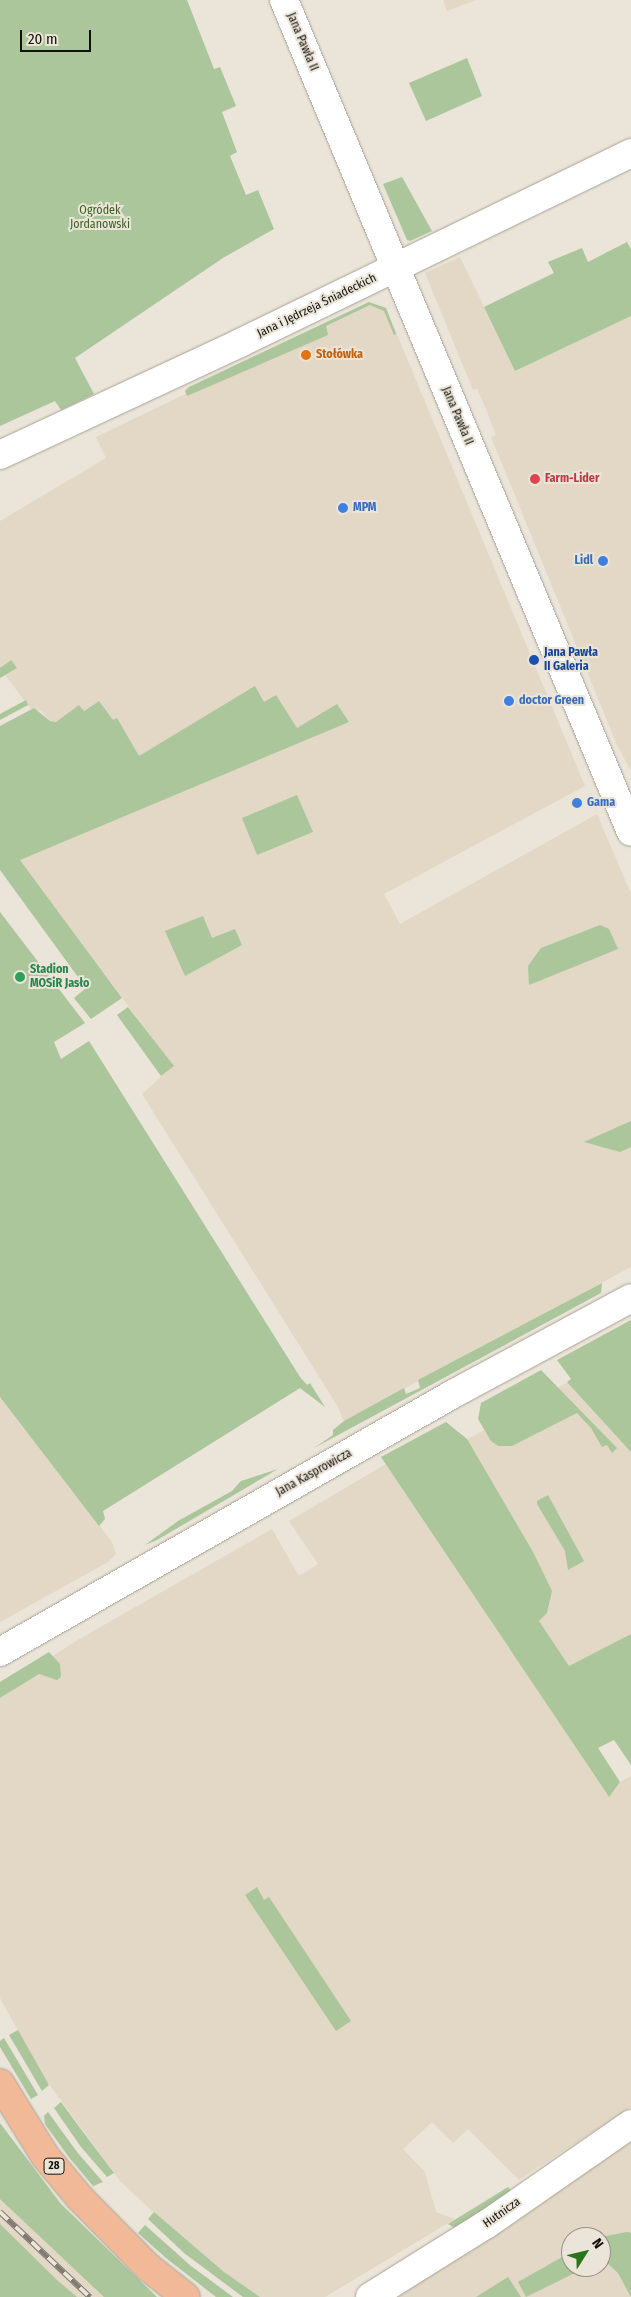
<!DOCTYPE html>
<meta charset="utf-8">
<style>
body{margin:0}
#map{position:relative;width:631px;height:2297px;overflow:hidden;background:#ebe4d8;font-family:"Fira Sans Condensed",sans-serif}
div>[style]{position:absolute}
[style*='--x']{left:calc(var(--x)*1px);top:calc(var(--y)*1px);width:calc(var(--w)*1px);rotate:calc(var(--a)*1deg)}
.built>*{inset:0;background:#e2d8c5}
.green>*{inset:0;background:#aac69a}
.roads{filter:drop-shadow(0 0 1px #a7a195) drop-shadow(0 0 1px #a7a195)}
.minor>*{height:28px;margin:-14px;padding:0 14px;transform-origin:14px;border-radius:14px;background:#fff}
.primary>*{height:28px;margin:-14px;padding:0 14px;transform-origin:14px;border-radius:14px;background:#f1b998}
.rail>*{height:5.5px;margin-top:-2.75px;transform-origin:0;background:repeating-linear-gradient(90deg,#ebe4d8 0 11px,#7f7b73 0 22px);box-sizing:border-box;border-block:1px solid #7f7b73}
.dots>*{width:14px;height:14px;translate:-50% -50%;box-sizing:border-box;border:2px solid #ebe4d8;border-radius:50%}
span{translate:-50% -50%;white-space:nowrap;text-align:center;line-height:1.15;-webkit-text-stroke:4px #ebe4d8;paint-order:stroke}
.shield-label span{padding:1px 4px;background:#ebe4d8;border:1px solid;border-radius:4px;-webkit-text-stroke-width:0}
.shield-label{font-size:11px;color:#12100c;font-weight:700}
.street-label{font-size:12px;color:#12100c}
.park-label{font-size:12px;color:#3b6121}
.food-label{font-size:12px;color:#c56008;font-weight:700}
.left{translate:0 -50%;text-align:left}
.health-label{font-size:12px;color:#be3a42;font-weight:700}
.shop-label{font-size:12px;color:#366cbe;font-weight:700}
.right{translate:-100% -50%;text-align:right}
.transit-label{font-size:12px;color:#164399;font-weight:700}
.leisure-label{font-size:12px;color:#27864d;font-weight:700}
.north{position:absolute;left:561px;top:2227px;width:50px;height:50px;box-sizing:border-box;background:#ebe4d8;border:1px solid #948f86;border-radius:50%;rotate:54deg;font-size:14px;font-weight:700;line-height:20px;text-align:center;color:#12100c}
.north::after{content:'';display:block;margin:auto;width:18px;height:22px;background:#28751b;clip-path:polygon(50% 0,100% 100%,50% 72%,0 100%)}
.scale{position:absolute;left:20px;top:30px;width:71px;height:22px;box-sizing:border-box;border:2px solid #12100c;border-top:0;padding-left:6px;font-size:15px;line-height:18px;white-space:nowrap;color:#12100c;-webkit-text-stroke:4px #ebe4d8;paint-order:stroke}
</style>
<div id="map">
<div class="built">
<i style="clip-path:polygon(443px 0,476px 0,447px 11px)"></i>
<i style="clip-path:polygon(460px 257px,515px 371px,631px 316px,631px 771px,617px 745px,491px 437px,496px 435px,486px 409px,477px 389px,473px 390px,425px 273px)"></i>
<i style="clip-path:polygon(372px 304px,386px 308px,585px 786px,384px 894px,400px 924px,597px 814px,631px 894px,631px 1267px,344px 1421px,338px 1407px,142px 1094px,173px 1066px,20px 860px,98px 701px,84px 711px,79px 705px,56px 722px,50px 721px,41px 711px,31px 709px,5px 675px,17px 668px,10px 660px,0 668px,0 521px,106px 458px,96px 437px)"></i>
<i style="clip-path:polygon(582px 1374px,631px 1447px,631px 1634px,564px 1669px,426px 1463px)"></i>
<i style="clip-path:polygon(0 1397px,112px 1542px,116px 1554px,108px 1562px,0 1622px)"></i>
<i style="clip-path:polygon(386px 1464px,608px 1796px,620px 1782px,631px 1776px,631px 2107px,519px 2180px,468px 2129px,453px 2143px,432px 2122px,403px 2149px,425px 2172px,436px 2212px,455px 2219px,325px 2297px,260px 2297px,203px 2259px,120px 2181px,43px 2076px,0 1998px,0 1690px,76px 1641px,272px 1529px,299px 1576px,318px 1564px,289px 1521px)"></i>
<i style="clip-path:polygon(evenodd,631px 2142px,631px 2297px,396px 2297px,612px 2152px,631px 2142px,571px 2237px,601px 2237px,601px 2267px,571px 2267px,571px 2237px)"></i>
<i style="clip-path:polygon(0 2152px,131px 2297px,44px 2297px,0 2257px)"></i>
</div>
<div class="green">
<i style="clip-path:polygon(0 0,187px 0,214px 69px,220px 67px,236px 106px,222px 112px,237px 152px,230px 156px,246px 195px,258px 190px,274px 229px,223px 258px,75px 358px,94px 394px,61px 410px,55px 401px,0 426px)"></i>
<i style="clip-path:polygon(467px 58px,482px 96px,426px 121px,409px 83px)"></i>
<i style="clip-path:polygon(402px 177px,432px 231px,410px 241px,407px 240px,383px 184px)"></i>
<i style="clip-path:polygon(627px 242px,631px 249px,631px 316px,515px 371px,484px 307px,554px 273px,548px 262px,582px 248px,588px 262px)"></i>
<i style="clip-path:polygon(369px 302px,386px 308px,396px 334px,394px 335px,384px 311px,370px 305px,326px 326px,328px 335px,187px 396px,185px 391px,189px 387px)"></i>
<i style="clip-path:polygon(11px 660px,17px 668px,0 678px,0 668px)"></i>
<i style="clip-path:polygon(255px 686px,264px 702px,276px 695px,297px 728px,337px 704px,349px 722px,20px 860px,122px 998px,91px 1019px,74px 998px,86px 988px,0 870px,0 726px,34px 708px,50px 721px,56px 722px,79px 705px,84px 711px,99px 701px,113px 720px,117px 718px,139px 756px)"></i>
<i style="clip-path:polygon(26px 700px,28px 705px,0 720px,0 714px)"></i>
<i style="clip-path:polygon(297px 795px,313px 832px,257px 855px,242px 818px)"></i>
<i style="clip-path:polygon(0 912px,85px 1023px,54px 1042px,61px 1059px,89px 1041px,300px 1377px,307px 1385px,310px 1383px,325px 1407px,300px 1388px,103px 1511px,105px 1519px,99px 1526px,0 1397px)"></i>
<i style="clip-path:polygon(203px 916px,212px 938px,235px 929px,242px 945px,185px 976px,165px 931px)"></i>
<i style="clip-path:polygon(600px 925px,609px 929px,618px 949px,529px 985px,528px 966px,541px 948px)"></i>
<i style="clip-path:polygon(128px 1007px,174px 1066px,161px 1076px,117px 1015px)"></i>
<i style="clip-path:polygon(631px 1121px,631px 1147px,620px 1152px,584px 1142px)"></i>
<i style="clip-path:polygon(602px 1283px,601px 1293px,314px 1448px,333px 1435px,333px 1430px,344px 1421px,404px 1388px,406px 1394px,420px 1388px,418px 1380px)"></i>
<i style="clip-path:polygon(631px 1320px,631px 1452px,567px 1382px,571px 1379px,557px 1360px)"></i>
<i style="clip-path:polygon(541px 1370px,617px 1448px,612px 1453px,607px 1445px,602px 1447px,591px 1428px,577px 1413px,512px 1446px,498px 1446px,491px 1441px,478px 1419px,481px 1403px)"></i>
<i style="clip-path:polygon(446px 1422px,467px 1439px,533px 1552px,552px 1591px,547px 1613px,539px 1621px,569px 1666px,631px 1634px,631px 1765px,614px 1740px,598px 1748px,620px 1782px,609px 1797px,381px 1457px)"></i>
<i style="clip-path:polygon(278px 1469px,157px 1540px,145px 1545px,178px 1521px,232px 1491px,241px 1481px)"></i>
<i style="clip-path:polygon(548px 1495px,584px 1561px,568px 1570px,565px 1551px,537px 1504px,537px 1501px)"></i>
<i style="clip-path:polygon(49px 1652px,60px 1664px,61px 1677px,57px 1680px,39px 1674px,0 1698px,0 1682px)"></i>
<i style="clip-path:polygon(257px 1887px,264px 1900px,269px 1897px,351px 2021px,336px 2031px,245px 1895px)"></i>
<i style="clip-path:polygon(18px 2030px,49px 2085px,42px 2091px,9px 2035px)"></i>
<i style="clip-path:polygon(4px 2038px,38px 2095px,31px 2099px,0 2047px,0 2041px)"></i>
<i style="clip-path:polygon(61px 2102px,83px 2132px,114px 2173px,107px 2177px,81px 2147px,54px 2108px)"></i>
<i style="clip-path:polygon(48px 2112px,77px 2152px,103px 2182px,93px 2186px,68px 2156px,45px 2124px,44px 2116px)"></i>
<i style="clip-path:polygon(0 2123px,61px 2204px,157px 2297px,104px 2297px,0 2199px)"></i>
<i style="clip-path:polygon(508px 2187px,515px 2196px,455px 2228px,448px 2224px)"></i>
<i style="clip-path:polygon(154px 2212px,224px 2272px,260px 2297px,243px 2297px,184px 2253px,148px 2219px)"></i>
<i style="clip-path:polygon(0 2224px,58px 2281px,77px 2297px,0 2297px)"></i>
<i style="clip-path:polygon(145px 2225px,191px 2266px,233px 2297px,216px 2297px,166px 2258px,138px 2233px)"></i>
<i style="clip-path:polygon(627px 2232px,631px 2233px,631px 2297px,618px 2273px,606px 2262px,601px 2263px,601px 2237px)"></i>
<i style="clip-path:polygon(571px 2252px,571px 2267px,587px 2267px,526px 2297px,518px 2282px)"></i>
<i style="clip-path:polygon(508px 2277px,521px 2297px,476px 2297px)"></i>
</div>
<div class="roads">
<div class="minor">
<i style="--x:284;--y:0;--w:901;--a:67.36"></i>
<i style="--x:0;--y:455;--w:265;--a:-25"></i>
<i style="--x:240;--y:343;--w:435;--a:-25.9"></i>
<i style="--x:0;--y:1652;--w:521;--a:-29.66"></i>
<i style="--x:453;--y:1394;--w:202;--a:-28.3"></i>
<i style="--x:370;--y:2297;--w:138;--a:-32"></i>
<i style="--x:487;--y:2224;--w:175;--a:-34.8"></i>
</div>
<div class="primary">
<i style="--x:0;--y:2083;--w:86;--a:58.3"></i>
<i style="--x:45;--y:2156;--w:55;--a:50.2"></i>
<i style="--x:80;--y:2198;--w:97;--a:45.4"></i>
<i style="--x:148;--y:2267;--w:48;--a:38.3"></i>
</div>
</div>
<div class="rail">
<i style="--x:0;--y:2212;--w:124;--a:43.4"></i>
</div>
<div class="dots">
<i style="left:306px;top:355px;background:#e8710a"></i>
<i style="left:535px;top:479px;background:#e0444e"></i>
<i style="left:343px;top:508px;background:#3f7fe0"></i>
<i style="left:603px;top:561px;background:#3f7fe0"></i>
<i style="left:534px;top:660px;background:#1a4fb4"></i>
<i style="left:509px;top:701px;background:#3f7fe0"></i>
<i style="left:577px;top:803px;background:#3f7fe0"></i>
<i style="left:20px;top:977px;background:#2e9e5b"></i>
</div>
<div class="shield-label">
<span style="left:54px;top:2166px">28</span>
</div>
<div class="street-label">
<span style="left:302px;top:42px;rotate:67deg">Jana Pawła II</span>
<span style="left:317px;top:306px;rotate:-26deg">Jana i Jędrzeja Śniadeckich</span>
<span style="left:457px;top:416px;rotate:67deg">Jana Pawła II</span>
<span style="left:314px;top:1473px;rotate:-29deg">Jana Kasprowicza</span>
<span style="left:502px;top:2213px;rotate:-35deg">Hutnicza</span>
</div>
<div class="park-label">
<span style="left:100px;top:218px">Ogródek<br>Jordanowski</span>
</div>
<div class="food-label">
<span class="left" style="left:316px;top:355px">Stołówka</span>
</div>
<div class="health-label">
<span class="left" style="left:545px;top:479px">Farm-Lider</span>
</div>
<div class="shop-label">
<span class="left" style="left:353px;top:508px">MPM</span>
<span class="right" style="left:593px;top:561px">Lidl</span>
<span class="left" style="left:519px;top:701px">doctor Green</span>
<span class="left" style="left:587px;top:803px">Gama</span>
</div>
<div class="transit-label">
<span class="left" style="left:544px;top:660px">Jana Pawła<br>II Galeria</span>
</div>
<div class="leisure-label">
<span class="left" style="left:30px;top:977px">Stadion<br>MOSiR Jasło</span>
</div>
<div class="north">N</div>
<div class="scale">20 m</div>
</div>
